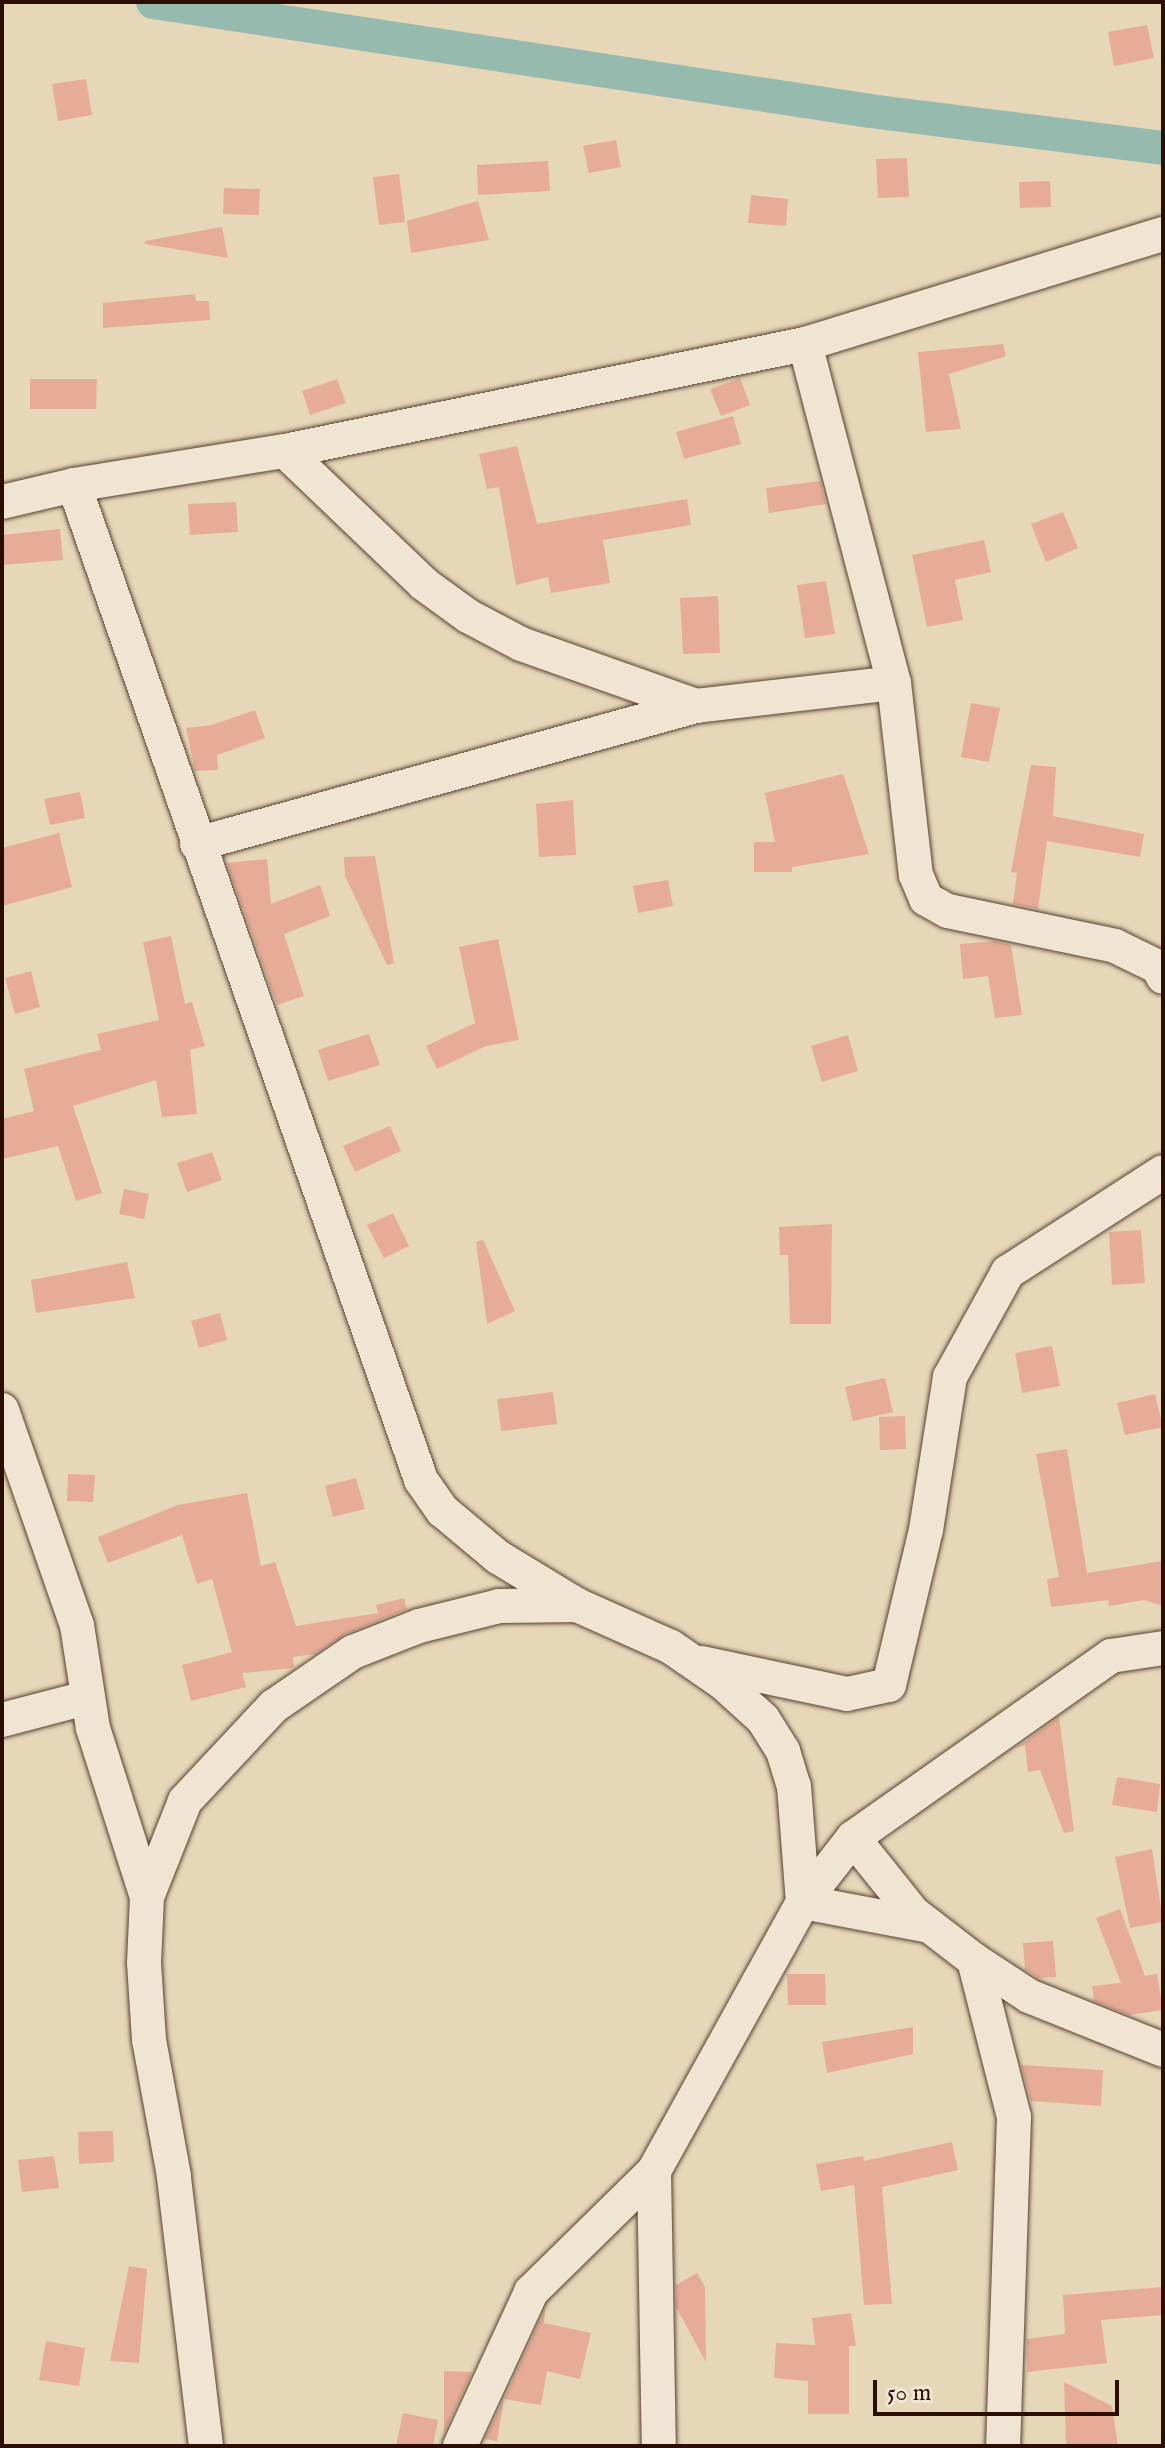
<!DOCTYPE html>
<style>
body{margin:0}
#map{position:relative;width:1165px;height:2448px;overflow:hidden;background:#e6d7b9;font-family:"IM FELL English",serif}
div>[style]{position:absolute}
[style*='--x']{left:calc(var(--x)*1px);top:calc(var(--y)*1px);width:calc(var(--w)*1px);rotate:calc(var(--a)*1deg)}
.canal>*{height:34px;margin:-17px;padding:0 17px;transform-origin:17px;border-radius:17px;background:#96baae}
.building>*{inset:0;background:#e6ac97}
.roads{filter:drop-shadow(0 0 2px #594030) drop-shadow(0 0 2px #594030)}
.minor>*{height:34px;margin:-17px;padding:0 17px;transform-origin:17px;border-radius:17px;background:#efe5d2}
span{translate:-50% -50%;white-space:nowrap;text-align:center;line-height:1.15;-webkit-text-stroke:7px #efe5d2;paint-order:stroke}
.frame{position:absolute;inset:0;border:4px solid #2a0d03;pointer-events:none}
.scale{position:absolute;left:873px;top:2380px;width:246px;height:36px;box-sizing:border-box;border:4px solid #2a0d03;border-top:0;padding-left:10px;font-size:24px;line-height:28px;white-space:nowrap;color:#2a0d03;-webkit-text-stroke:6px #efe5d2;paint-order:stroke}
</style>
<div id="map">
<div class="canal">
<i style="--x:153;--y:2;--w:725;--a:8.64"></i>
<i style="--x:870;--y:111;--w:295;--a:7.2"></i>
</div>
<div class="building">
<i style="clip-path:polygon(1147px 25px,1154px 58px,1114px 66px,1108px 32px)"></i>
<i style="clip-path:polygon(86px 79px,92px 115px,58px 121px,52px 84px)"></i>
<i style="clip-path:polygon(616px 140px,621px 167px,589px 173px,583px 146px)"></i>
<i style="clip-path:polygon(907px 158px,909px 197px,878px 198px,876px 159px)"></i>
<i style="clip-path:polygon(548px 161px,550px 191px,478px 195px,477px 165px)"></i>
<i style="clip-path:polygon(399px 174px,405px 222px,379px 225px,373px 177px)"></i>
<i style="clip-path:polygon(1050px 181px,1051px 207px,1020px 208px,1019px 182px)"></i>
<i style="clip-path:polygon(224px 188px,260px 189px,259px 215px,223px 214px)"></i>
<i style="clip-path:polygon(751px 195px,788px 199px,786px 226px,748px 223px)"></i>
<i style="clip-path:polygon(478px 201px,489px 240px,411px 253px,407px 221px)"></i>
<i style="clip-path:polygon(222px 227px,228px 258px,145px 244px,145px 241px)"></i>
<i style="clip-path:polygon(195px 294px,196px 301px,209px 301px,210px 320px,103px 328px,103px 303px)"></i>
<i style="clip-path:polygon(1003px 344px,1006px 356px,949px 374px,961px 429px,926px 432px,918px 352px)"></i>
<i style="clip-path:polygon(740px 378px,750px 405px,721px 416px,710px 389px)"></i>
<i style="clip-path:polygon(30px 379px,97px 379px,96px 409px,30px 409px)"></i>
<i style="clip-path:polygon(337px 379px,346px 403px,310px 415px,302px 391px)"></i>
<i style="clip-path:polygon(733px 416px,741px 444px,684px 459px,676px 432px)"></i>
<i style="clip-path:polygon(517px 446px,537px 524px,687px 499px,691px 525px,603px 540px,610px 583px,551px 593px,548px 577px,516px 585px,499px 487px,487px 489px,479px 454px)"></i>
<i style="clip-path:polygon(820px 481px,826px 504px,769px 513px,766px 488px)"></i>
<i style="clip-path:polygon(236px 502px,238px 532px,190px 535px,188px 504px)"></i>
<i style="clip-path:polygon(1063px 512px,1078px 548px,1046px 562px,1031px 524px)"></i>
<i style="clip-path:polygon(60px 529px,63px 560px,2px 565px,2px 535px)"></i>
<i style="clip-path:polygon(984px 540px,991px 572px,955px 580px,963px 620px,927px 627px,912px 555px)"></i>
<i style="clip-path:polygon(826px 581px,835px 634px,805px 638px,797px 585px)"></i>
<i style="clip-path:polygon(718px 596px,720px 653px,683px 654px,680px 598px)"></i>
<i style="clip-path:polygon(971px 703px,1000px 708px,989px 762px,961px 757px)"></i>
<i style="clip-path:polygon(255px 710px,265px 738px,217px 755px,218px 770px,195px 771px,186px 728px,212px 725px)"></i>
<i style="clip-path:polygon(1031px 765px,1056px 767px,1053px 816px,1144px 834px,1140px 857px,1047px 841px,1038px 909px,1013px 904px,1017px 873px,1011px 872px)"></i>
<i style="clip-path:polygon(843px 774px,869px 854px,792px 867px,792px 872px,754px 872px,754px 842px,775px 842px,765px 793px)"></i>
<i style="clip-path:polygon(80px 792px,85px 818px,50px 825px,44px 799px)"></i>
<i style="clip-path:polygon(573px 800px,576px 855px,539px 857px,536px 804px)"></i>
<i style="clip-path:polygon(59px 833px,72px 887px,2px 906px,2px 848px)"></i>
<i style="clip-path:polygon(375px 856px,394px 963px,387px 965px,345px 876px,344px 857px)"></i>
<i style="clip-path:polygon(267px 859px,271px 904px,320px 885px,330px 916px,284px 934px,304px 996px,277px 1005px,227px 863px)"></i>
<i style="clip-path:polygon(668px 880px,673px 906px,638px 913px,633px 886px)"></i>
<i style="clip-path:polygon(171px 936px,185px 1004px,192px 1002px,205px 1046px,190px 1050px,197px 1114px,162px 1117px,156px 1080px,73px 1106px,102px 1193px,76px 1201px,58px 1146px,2px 1159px,2px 1119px,34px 1111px,24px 1069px,101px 1050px,97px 1034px,159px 1020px,143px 942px)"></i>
<i style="clip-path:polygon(498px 939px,519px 1040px,486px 1046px,437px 1069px,426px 1046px,475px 1023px,459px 947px)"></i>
<i style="clip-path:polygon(995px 941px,1011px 945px,1022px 1015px,995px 1018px,988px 976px,963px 979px,960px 944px)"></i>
<i style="clip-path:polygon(31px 971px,40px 1007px,15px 1014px,5px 978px)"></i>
<i style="clip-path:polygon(369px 1034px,380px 1065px,328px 1081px,318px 1050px)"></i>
<i style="clip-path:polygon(848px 1035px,858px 1071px,822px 1082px,811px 1046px)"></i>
<i style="clip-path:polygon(390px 1126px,401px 1151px,355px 1172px,343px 1146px)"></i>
<i style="clip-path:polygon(212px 1152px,222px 1180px,187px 1192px,177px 1163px)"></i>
<i style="clip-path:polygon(124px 1189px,149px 1194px,144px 1219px,119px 1214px)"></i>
<i style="clip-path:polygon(393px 1213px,409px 1246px,384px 1258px,367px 1225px)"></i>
<i style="clip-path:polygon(832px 1224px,831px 1324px,790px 1324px,788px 1255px,780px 1255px,779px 1227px)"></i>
<i style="clip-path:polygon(1141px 1230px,1145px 1283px,1112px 1285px,1109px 1232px)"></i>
<i style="clip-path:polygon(483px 1240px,515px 1311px,487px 1324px,476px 1242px)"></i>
<i style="clip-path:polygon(127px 1262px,135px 1298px,36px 1313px,31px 1280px)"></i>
<i style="clip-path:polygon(220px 1313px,227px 1340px,199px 1348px,191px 1321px)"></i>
<i style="clip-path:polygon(1052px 1346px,1060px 1386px,1022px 1393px,1015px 1353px)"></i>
<i style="clip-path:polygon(885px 1378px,893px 1412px,853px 1421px,845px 1387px)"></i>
<i style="clip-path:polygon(553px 1392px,557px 1424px,501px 1431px,497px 1399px)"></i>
<i style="clip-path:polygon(1155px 1394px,1163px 1427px,1125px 1435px,1117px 1403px)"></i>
<i style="clip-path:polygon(905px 1416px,906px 1449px,880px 1450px,879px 1417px)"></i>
<i style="clip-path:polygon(1067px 1449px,1087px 1573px,1163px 1561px,1163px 1606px,1144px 1600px,1109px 1606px,1108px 1600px,1051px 1607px,1047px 1579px,1059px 1577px,1036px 1454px)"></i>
<i style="clip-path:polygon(68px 1474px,95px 1475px,93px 1502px,67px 1501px)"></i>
<i style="clip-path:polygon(356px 1478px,365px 1509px,333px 1517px,325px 1486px)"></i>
<i style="clip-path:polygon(247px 1493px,261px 1566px,275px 1562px,296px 1626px,378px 1613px,376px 1605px,404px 1598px,407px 1609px,345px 1634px,315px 1654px,293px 1657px,294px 1668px,242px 1673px,246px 1687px,191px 1701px,182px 1665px,232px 1652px,212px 1579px,197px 1584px,182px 1535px,108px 1563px,98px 1537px,178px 1505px)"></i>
<i style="clip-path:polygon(1059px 1717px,1074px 1831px,1064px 1833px,1040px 1770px,1028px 1772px,1025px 1745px,1016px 1748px)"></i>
<i style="clip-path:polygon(1117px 1777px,1160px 1784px,1157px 1812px,1112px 1805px)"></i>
<i style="clip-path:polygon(1152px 1849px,1163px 1922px,1130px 1928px,1115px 1857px)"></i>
<i style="clip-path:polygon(1120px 1909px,1145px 1976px,1157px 1974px,1163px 2010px,1129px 2015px,1094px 2001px,1092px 1986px,1121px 1983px,1096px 1918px)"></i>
<i style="clip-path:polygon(1053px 1941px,1056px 1977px,1038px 1978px,1025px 1969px,1023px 1943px)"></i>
<i style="clip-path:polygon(787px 1974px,825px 1974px,826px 2005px,788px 2005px)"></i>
<i style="clip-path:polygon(913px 2027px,913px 2054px,827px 2073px,822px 2042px)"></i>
<i style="clip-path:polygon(1021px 2065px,1103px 2070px,1101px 2106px,1031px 2101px)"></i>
<i style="clip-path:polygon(113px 2131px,114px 2162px,79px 2164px,78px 2132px)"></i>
<i style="clip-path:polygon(952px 2142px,958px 2170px,882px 2187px,892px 2304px,864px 2305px,854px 2185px,821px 2191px,816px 2164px,863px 2156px,864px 2161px)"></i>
<i style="clip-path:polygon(54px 2156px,59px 2188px,22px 2192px,18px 2160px)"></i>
<i style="clip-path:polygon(129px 2266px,147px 2269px,139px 2363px,110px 2361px)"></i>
<i style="clip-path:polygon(697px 2273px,705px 2287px,706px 2362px,676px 2307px,676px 2285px)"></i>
<i style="clip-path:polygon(1163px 2287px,1163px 2315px,1101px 2320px,1107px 2363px,1027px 2372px,1027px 2339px,1065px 2334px,1063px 2295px)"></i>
<i style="clip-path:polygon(545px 2309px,544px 2323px,591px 2333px,580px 2379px,547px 2371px,541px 2405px,504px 2399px)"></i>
<i style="clip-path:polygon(851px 2313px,856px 2346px,849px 2346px,849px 2414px,808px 2414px,808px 2381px,774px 2378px,776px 2343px,815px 2345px,812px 2318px)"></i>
<i style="clip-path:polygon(46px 2341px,85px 2348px,79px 2386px,39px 2380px)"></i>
<i style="clip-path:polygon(444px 2371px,472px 2372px,444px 2433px)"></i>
<i style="clip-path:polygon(1064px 2382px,1112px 2406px,1118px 2446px,1066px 2446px)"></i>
<i style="clip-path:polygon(504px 2399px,497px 2441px,485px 2439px)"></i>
<i style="clip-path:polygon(403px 2413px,438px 2420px,433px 2446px,396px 2446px)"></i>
</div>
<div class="roads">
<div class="minor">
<i style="--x:805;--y:344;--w:350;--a:75.3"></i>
<i style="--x:894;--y:683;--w:193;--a:83.5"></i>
<i style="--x:916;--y:875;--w:26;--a:67"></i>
<i style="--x:926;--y:899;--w:25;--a:29"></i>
<i style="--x:948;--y:911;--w:171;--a:11.8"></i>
<i style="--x:1115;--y:946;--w:48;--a:26"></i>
<i style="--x:1158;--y:967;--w:11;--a:63"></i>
<i style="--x:285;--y:451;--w:192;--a:43.7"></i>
<i style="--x:424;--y:584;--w:54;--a:36"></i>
<i style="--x:468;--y:616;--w:60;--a:27.8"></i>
<i style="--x:521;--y:644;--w:186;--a:19.5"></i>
<i style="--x:74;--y:485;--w:1054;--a:70.77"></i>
<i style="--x:421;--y:1480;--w:38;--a:55"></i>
<i style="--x:443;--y:1511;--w:72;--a:39.9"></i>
<i style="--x:498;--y:1557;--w:92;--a:31.3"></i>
<i style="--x:577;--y:1605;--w:103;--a:24.1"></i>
<i style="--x:671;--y:1647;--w:62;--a:34.5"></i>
<i style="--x:722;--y:1682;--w:55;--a:42.1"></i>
<i style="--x:763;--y:1719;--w:38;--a:58"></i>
<i style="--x:783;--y:1751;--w:37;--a:73"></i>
<i style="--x:794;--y:1786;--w:116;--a:85.6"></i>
<i style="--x:2;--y:502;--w:74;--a:-13.3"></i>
<i style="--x:74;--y:485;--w:214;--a:-9.2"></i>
<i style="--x:285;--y:451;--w:531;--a:-11.63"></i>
<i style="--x:805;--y:344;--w:375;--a:-17.1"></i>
<i style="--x:197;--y:844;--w:518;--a:-15.46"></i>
<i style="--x:696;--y:706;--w:199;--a:-6.6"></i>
<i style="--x:2;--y:1410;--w:228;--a:70.8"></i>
<i style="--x:77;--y:1625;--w:104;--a:81.2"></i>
<i style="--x:93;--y:1728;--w:177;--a:72.3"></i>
<i style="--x:701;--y:1663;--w:149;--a:12"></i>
<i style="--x:847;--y:1694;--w:43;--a:-12.1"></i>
<i style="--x:889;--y:1685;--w:159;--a:-76.6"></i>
<i style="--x:926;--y:1530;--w:155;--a:-81.1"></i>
<i style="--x:950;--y:1377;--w:120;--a:-61.1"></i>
<i style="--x:1008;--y:1272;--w:184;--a:-32.8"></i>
<i style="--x:2;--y:1720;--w:87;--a:-14.7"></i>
<i style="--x:853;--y:1838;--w:96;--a:51.3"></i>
<i style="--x:913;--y:1913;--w:77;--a:37.6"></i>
<i style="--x:974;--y:1960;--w:66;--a:33.2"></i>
<i style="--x:1029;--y:1996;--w:144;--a:21.9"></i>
<i style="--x:803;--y:1902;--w:129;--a:10.7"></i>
<i style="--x:974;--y:1960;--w:162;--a:75.7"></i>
<i style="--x:1014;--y:2117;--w:329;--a:91.9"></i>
<i style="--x:654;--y:2171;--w:275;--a:89"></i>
<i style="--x:206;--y:2446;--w:272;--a:-96.8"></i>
<i style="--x:174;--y:2176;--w:138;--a:-100.4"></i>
<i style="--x:149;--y:2040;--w:77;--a:-93.7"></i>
<i style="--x:144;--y:1963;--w:66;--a:-87.4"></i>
<i style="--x:147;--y:1897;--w:103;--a:-68.4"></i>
<i style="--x:185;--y:1801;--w:130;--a:-46.9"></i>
<i style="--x:274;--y:1706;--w:96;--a:-34.4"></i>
<i style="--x:353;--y:1652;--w:71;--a:-21.5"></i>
<i style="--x:419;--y:1626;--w:82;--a:-14"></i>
<i style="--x:499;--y:1606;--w:78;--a:-0.7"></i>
<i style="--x:460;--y:2446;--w:170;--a:-65.2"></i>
<i style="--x:531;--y:2292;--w:173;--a:-44.5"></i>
<i style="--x:654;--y:2171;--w:308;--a:-61"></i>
<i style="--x:803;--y:1902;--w:81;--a:-52"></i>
<i style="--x:853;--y:1838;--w:316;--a:-35.2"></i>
<i style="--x:1111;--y:1656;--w:53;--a:-8.7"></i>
</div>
</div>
<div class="frame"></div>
<div class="scale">50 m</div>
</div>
